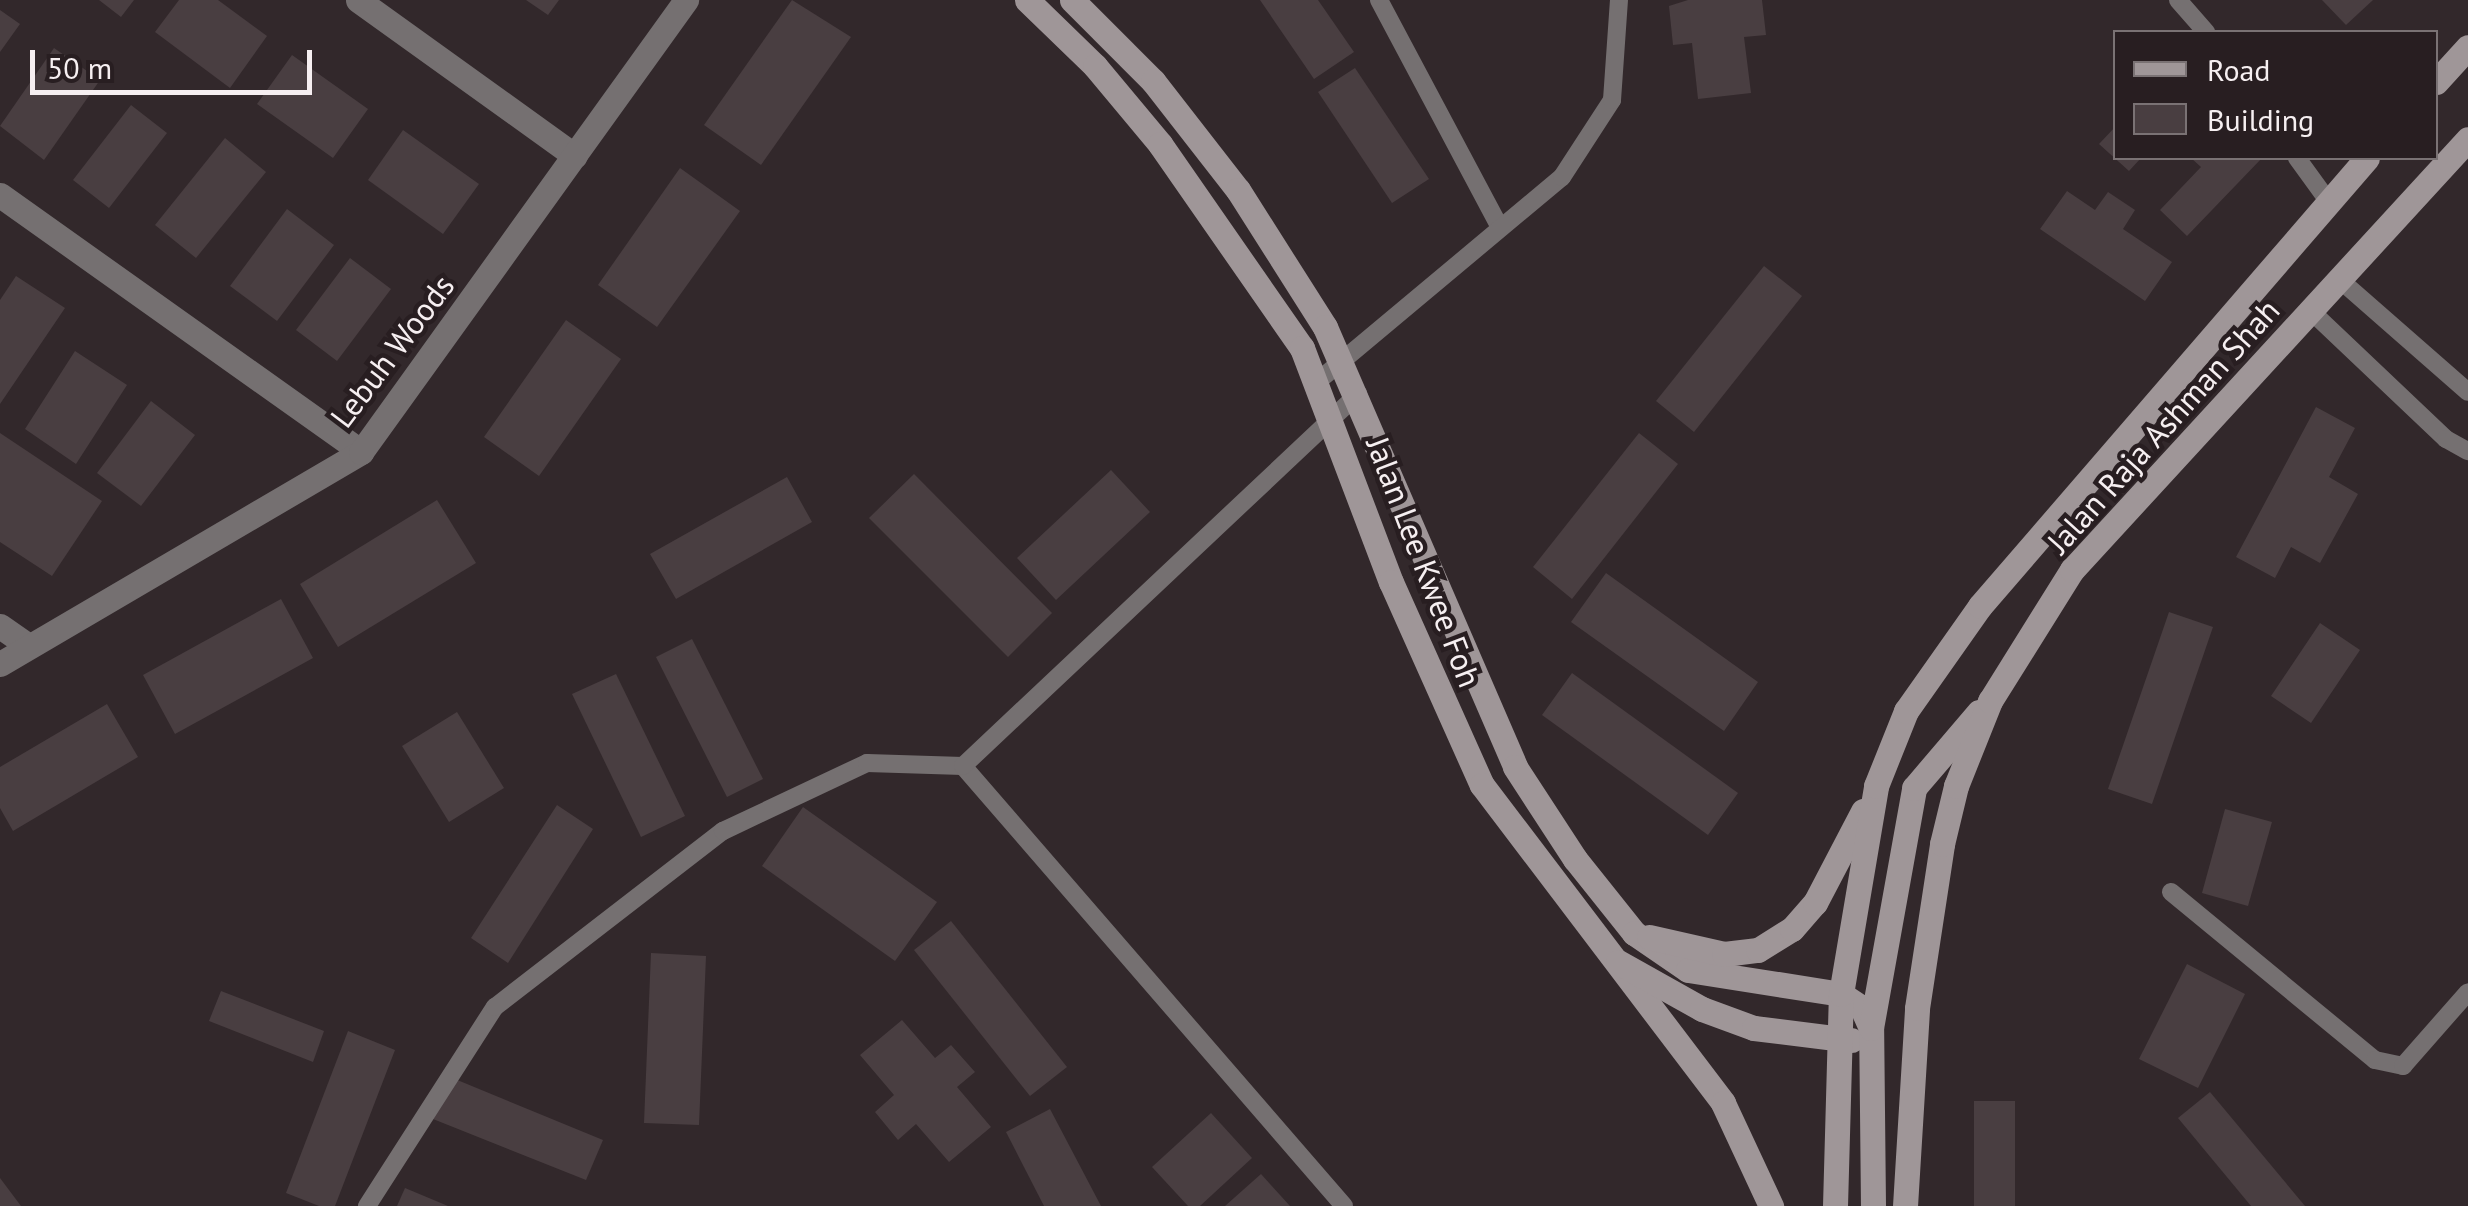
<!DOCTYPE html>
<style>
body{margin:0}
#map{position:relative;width:2468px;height:1206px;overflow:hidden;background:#32282b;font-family:"PT Sans",sans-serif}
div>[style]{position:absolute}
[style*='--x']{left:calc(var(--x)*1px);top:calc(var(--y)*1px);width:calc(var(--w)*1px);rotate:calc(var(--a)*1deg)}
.building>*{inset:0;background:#493e41}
.lane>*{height:18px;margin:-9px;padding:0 9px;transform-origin:9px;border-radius:9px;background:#757071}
.street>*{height:25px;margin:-12.5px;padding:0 12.5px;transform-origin:12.5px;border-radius:12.5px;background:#757071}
.secondary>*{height:25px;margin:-12.5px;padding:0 12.5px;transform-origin:12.5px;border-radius:12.5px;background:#9f9698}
span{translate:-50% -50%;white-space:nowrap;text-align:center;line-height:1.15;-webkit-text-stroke:9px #281e21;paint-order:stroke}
.street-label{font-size:32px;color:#f6eff1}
.legend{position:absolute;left:2113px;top:30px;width:325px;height:130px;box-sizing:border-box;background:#281e21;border:2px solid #7a7274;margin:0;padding:12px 18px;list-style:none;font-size:30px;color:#f6eff1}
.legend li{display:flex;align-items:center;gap:20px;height:50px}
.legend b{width:50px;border:2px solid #7a7274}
.scale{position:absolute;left:30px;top:50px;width:282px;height:45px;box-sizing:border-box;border:5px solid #f6eff1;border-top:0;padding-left:12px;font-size:30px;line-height:35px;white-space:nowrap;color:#f6eff1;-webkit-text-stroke:8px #281e21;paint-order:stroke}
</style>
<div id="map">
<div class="building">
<i style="clip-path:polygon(99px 0,134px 0,121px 17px)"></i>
<i style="clip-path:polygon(179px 0,218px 0,267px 36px,230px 88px,155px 32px)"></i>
<i style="clip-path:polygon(526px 0,559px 0,548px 15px)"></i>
<i style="clip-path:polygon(792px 0,851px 37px,761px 165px,704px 125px)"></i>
<i style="clip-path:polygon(1260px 0,1318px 0,1354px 52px,1314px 79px)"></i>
<i style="clip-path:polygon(1688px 0,1762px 0,1766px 35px,1744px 37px,1751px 93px,1698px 99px,1692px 43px,1673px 45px,1669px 6px)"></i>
<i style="clip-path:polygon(2322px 0,2373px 0,2346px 25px)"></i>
<i style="clip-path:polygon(0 10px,20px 24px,0 52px)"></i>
<i style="clip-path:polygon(54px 48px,100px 80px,44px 160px,0 126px)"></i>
<i style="clip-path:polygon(292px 55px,368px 109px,333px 158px,257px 104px)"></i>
<i style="clip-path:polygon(1355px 68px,1429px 179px,1392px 203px,1318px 92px)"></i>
<i style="clip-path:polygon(131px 105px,167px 133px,109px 208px,73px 180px)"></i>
<i style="clip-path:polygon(2116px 126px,2116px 158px,2141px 158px,2129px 171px,2099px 144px)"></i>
<i style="clip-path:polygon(403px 130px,479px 184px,443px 234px,368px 180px)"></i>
<i style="clip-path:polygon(225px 138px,266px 172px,196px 258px,155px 225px)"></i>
<i style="clip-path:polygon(2191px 158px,2262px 158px,2187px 236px,2160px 210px,2201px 167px)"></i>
<i style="clip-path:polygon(680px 168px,740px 211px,657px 327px,598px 285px)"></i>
<i style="clip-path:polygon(2067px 191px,2095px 210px,2108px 192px,2135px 210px,2123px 229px,2172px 262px,2145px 301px,2040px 229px)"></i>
<i style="clip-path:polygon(287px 209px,334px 245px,277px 321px,230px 286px)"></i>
<i style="clip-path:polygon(350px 258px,391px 289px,337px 361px,296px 330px)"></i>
<i style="clip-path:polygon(1764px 266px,1802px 296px,1694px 432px,1656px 401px)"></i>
<i style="clip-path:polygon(16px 276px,65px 308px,0 404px,0 300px)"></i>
<i style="clip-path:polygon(566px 320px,621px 359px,539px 476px,484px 437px)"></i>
<i style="clip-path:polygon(75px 351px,127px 385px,76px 464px,25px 429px)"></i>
<i style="clip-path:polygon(151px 401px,195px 435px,141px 506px,97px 473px)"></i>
<i style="clip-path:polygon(2316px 407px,2355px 428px,2329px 477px,2358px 494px,2320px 563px,2291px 547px,2275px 578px,2236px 557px)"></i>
<i style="clip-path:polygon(0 433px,102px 501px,52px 576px,0 542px)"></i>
<i style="clip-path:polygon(1639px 433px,1678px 464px,1572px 599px,1533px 567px)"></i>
<i style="clip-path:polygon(1111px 470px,1150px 512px,1056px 600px,1017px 558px)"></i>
<i style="clip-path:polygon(914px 474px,1052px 613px,1008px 657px,869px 518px)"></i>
<i style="clip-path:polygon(787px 477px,812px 522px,676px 599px,650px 554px)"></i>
<i style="clip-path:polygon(437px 500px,476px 563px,338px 647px,300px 584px)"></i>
<i style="clip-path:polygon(1606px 573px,1758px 682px,1724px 731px,1571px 622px)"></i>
<i style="clip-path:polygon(281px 599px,313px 658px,175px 734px,143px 675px)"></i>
<i style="clip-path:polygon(2169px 612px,2213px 627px,2152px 804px,2108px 789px)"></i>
<i style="clip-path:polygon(2320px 623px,2360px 650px,2311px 723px,2271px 696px)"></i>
<i style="clip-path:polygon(692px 639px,763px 779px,727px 797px,656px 657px)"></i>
<i style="clip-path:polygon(1572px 673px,1738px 793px,1708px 835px,1542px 715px)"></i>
<i style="clip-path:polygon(616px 674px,685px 816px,641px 837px,572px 694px)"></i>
<i style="clip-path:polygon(107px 704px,138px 757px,13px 831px,0 808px,0 767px)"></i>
<i style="clip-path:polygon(457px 712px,504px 788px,449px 822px,402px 746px)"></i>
<i style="clip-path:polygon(557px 805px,593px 829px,508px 963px,471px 938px)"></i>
<i style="clip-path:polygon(803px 807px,937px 902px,895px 961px,762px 866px)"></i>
<i style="clip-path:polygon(2225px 809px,2272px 822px,2248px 906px,2202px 893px)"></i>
<i style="clip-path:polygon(951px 921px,1067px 1067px,1030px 1096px,914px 950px)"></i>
<i style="clip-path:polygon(651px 953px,706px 956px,699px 1125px,644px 1123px)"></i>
<i style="clip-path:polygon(2187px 964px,2245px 994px,2198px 1088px,2139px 1059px)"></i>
<i style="clip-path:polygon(221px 991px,324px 1031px,313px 1062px,209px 1021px)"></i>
<i style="clip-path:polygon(902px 1020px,935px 1058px,951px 1045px,975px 1072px,957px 1087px,991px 1127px,949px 1162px,916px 1124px,898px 1140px,875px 1112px,894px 1095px,860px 1055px)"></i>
<i style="clip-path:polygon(348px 1031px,395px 1050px,335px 1206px,319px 1206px,286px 1193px)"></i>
<i style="clip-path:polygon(450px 1077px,603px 1140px,586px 1180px,433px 1119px)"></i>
<i style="clip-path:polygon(2210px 1092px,2305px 1206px,2251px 1206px,2178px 1118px)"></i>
<i style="clip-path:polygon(1974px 1101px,2015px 1101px,2015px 1206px,1974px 1206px)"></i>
<i style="clip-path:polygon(1050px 1109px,1101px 1206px,1044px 1206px,1006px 1132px)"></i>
<i style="clip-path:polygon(1211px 1113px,1252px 1158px,1200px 1206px,1188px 1206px,1152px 1167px)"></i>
<i style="clip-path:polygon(1261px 1174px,1290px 1206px,1225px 1206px)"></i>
<i style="clip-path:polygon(0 1178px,21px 1206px,0 1206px)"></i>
<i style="clip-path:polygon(405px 1188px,448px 1206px,397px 1206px)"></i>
</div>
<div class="lane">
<i style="--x:1379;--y:0;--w:256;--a:62"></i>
<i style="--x:2178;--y:0;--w:43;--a:48.8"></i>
<i style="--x:2297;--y:158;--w:54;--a:54"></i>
<i style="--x:2339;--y:279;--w:171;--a:41.2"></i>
<i style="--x:2312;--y:312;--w:185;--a:43.5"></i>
<i style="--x:2446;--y:439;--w:25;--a:29"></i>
<i style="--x:1318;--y:381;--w:318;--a:-39.9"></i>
<i style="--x:1562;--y:177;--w:92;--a:-57"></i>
<i style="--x:1612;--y:100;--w:100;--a:-86"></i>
<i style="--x:963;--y:766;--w:582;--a:49.11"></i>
<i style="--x:2171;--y:892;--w:264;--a:39.5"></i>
<i style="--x:2375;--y:1060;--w:29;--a:12"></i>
<i style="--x:2403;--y:1066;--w:98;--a:-48.7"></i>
<i style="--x:367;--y:1206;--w:237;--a:-57.3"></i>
<i style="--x:495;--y:1007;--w:288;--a:-37.7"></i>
<i style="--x:723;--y:831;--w:159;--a:-25.3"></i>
<i style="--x:867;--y:763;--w:96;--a:1.8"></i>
<i style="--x:963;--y:766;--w:543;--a:-43.28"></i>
</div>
<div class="street">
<i style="--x:358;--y:0;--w:267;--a:35.7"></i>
<i style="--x:0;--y:195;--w:443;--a:35.4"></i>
<i style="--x:0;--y:626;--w:35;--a:35"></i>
<i style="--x:0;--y:664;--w:419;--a:-30.4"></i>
<i style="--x:361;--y:452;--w:557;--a:-54.28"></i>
</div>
<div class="secondary">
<i style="--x:1027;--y:0;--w:95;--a:44.1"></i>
<i style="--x:1095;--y:66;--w:102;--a:50.2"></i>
<i style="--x:1160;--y:144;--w:249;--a:55.2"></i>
<i style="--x:1302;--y:348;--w:250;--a:69.2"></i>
<i style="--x:1391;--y:582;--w:222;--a:65.9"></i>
<i style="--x:1482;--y:785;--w:399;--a:52.8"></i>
<i style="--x:1723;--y:1103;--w:114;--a:65"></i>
<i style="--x:1072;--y:0;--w:115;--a:45"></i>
<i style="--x:1153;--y:81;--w:138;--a:52.1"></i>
<i style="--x:1238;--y:190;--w:162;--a:57.6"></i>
<i style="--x:1325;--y:327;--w:479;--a:66.6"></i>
<i style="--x:1515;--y:767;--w:110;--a:56.9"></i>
<i style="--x:1575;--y:859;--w:95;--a:51.4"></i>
<i style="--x:1634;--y:933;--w:65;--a:34.4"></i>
<i style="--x:1688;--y:970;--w:155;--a:8.9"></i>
<i style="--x:1841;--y:994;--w:25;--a:34"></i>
<i style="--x:1862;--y:1008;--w:22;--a:66"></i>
<i style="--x:2436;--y:82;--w:47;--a:-47.6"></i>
<i style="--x:1649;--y:937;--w:77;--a:12.8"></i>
<i style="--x:1724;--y:954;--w:34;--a:-7"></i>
<i style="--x:1758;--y:950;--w:40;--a:-32"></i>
<i style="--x:1792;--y:929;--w:35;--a:-49"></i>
<i style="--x:1815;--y:903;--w:104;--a:-62.4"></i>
<i style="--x:1618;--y:962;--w:96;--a:29.2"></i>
<i style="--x:1702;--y:1009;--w:55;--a:20.1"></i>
<i style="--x:1754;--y:1028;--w:98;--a:7.1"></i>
<i style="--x:1835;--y:1206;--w:212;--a:-88.4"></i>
<i style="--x:1841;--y:994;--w:211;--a:-80.4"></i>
<i style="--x:1876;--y:786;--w:81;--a:-68.2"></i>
<i style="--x:1906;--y:711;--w:128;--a:-54.8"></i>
<i style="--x:1980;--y:606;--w:592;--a:-49.18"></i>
<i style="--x:1873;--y:1206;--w:178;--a:-90.6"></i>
<i style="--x:1871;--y:1028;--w:244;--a:-79.8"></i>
<i style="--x:1914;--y:788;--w:100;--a:-49.5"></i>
<i style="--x:1905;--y:1206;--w:198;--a:-86.5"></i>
<i style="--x:1917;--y:1008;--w:166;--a:-81.3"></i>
<i style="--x:1942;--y:844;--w:60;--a:-76.4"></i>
<i style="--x:1956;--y:786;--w:92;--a:-68.2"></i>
<i style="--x:1990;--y:701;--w:155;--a:-58"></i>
<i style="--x:2072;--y:570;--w:585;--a:-47.42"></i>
</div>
<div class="street-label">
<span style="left:392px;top:351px;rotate:-53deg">Lebuh Woods</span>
<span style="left:2163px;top:426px;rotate:-48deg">Jalan Raja Ashman Shah</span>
<span style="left:1424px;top:562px;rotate:69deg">Jalan Lee Kwee Foh</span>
</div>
<ul class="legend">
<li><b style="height:12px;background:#9f9698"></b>Road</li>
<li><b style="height:28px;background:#493e41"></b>Building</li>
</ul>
<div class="scale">50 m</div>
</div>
